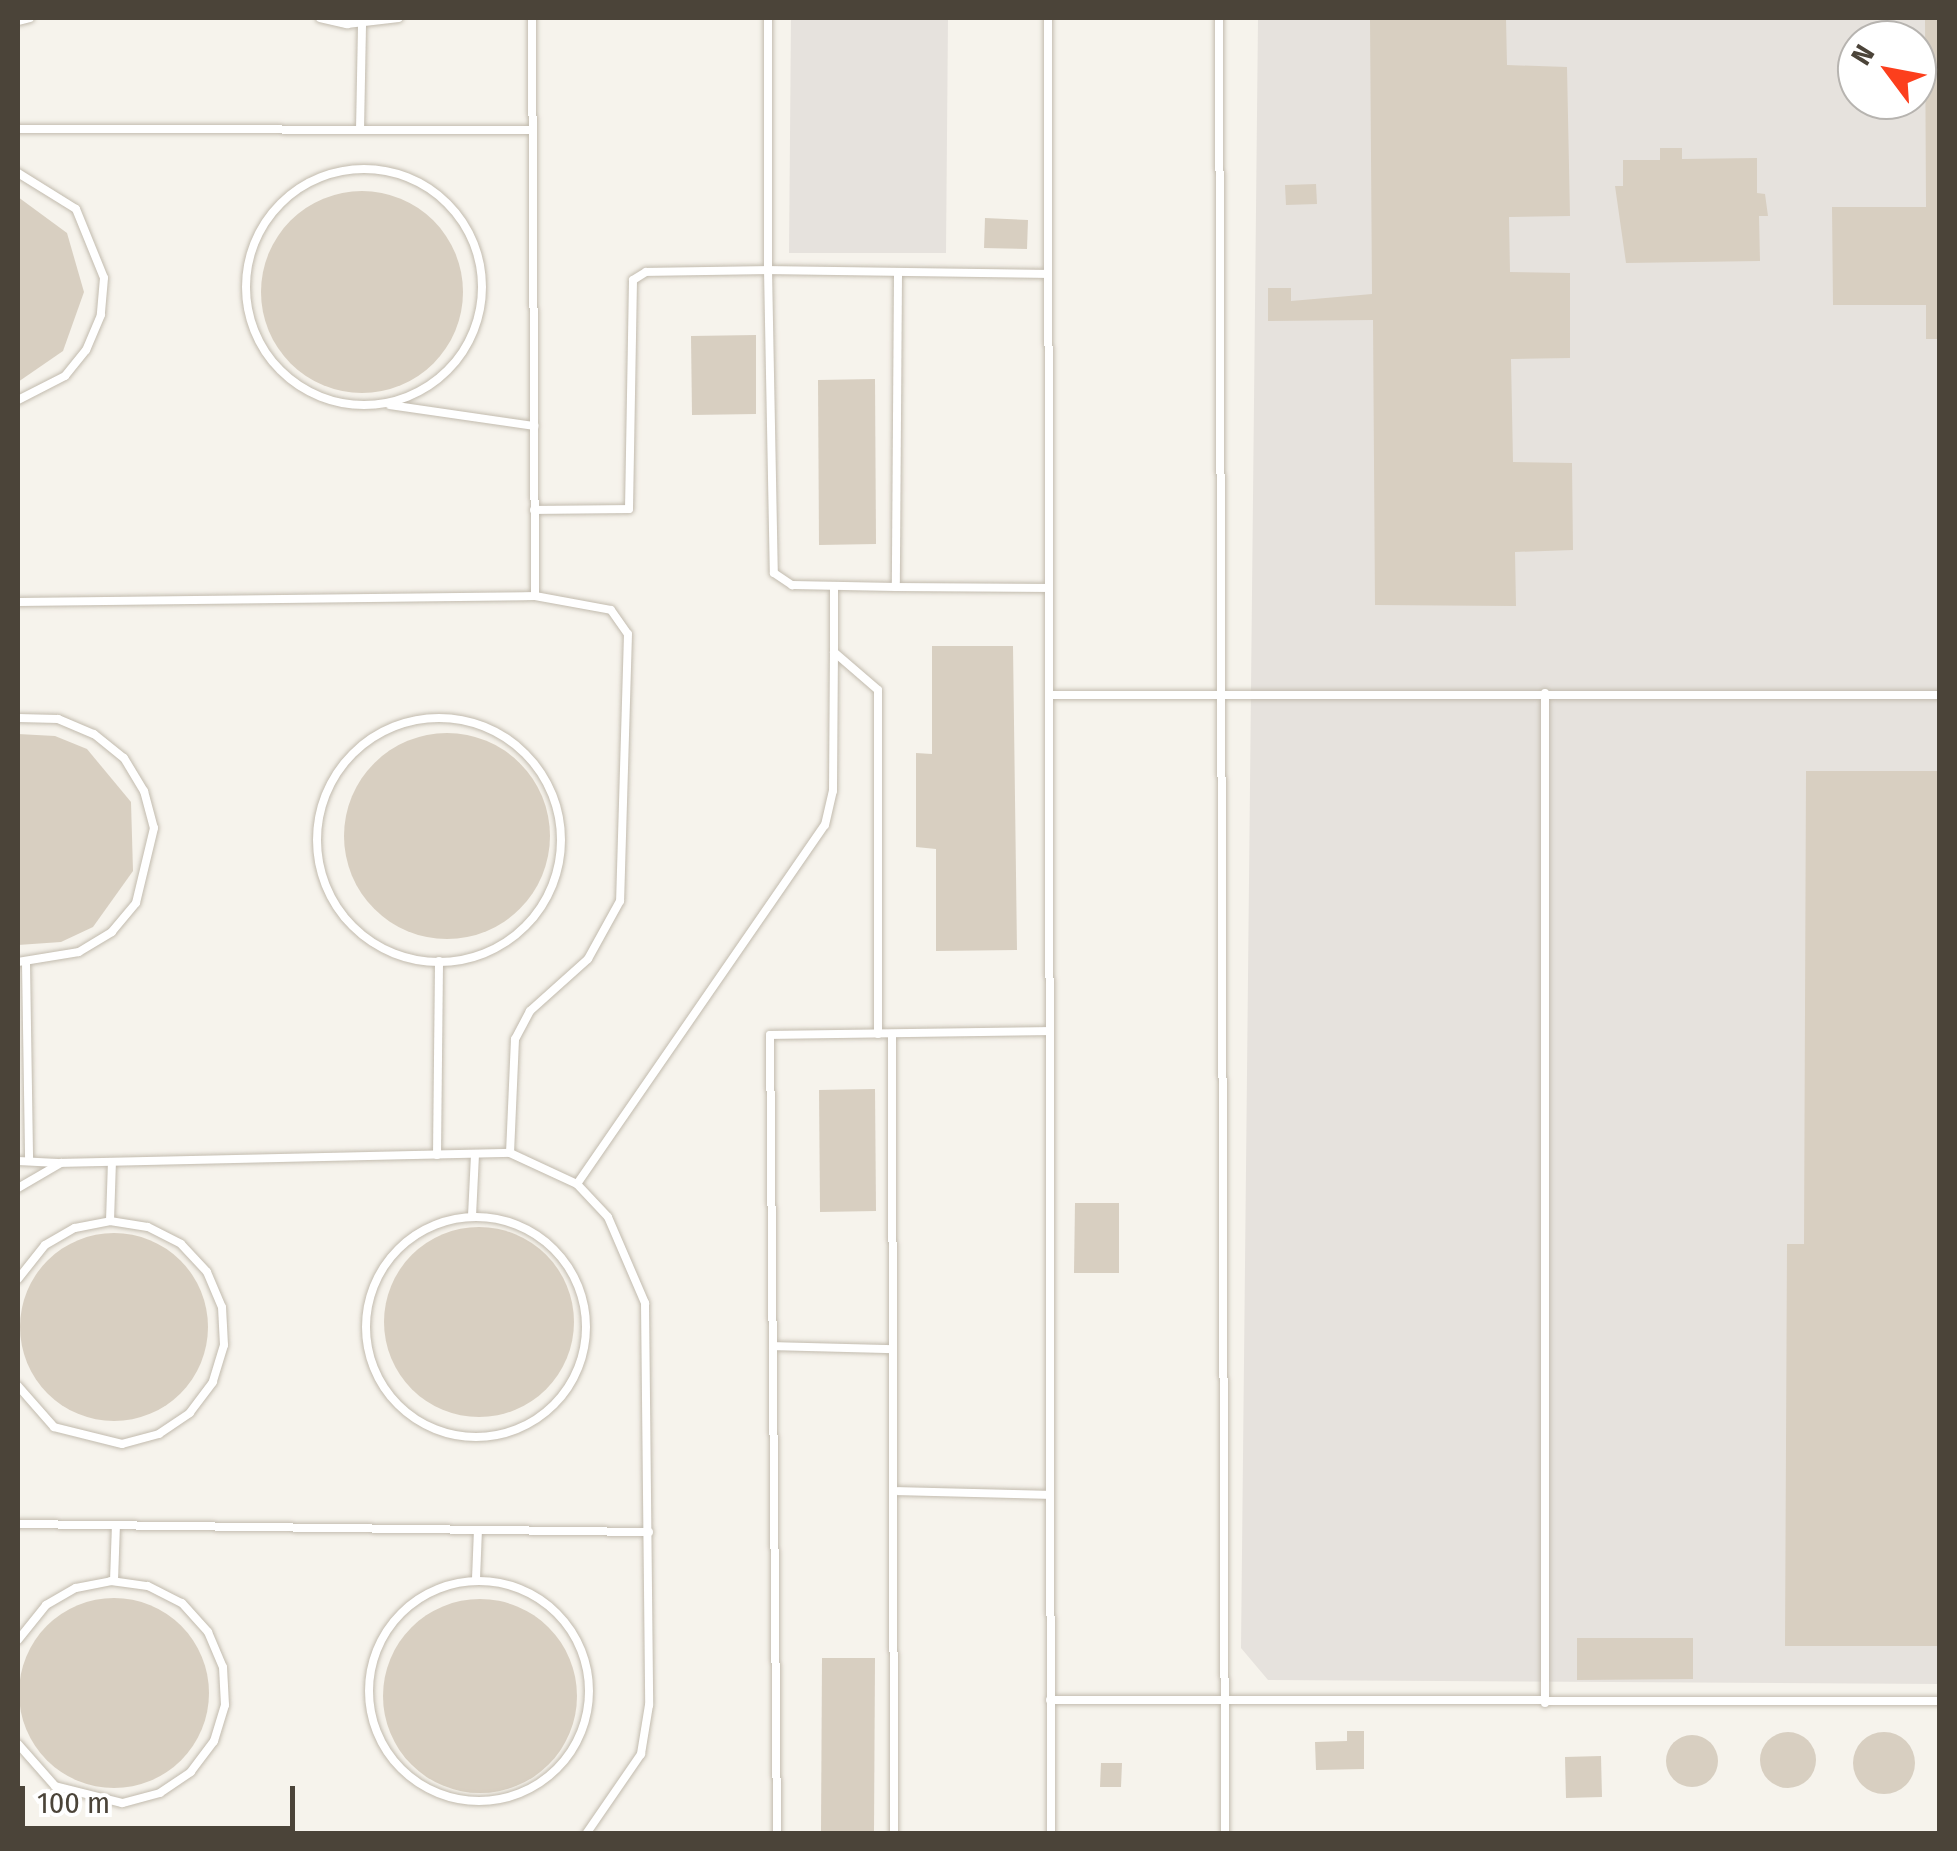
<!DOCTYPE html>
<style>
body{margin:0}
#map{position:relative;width:1957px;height:1851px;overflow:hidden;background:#f6f3ec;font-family:"Fira Sans Condensed",sans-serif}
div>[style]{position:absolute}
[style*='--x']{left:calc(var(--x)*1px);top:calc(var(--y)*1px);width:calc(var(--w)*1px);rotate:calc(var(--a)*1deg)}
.industrial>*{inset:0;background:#e6e2dd}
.building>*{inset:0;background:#d8cfc1}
.round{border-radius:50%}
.roads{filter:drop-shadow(0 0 2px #c2bbae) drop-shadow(0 0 2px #c2bbae)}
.lane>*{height:8px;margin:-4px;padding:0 4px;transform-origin:4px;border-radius:4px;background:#fff}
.lane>.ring{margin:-4px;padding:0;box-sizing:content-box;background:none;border:8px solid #fff;border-radius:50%}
span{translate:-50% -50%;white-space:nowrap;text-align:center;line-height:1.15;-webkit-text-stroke:9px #fff;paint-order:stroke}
.frame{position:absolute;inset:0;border:20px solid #4b4439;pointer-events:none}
.north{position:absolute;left:1837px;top:20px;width:100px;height:100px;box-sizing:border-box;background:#fff;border:2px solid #b7b4b0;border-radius:50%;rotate:302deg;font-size:28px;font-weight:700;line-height:40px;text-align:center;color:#4b4439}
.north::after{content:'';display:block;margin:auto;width:35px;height:45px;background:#fc3f1d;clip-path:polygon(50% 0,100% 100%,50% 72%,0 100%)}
.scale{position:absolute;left:20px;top:1786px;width:275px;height:45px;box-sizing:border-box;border:5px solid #4b4439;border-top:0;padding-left:12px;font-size:30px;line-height:35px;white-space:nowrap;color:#4b4439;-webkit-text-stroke:8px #fff;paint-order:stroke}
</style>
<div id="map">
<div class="industrial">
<i style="clip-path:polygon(791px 18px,948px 18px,946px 253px,789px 253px)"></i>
<i style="clip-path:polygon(evenodd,1258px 18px,1939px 18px,1939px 1684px,1268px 1680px,1241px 1648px,1258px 18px,1857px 40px,1917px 40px,1917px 100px,1857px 100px,1857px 40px)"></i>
</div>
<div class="building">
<i style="clip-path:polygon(1370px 18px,1506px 18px,1507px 65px,1567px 67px,1570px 216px,1509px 217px,1510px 272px,1570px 273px,1570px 358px,1511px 359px,1513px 462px,1572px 463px,1573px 550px,1515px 552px,1516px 606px,1375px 605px,1373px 320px,1268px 321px,1268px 288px,1291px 288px,1291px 301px,1372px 294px)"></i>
<i style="clip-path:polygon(1925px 18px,1940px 18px,1940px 339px,1926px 339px,1926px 305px,1833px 305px,1832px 207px,1926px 207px)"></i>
<i style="clip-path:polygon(1660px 148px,1682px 148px,1682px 159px,1757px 158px,1757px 193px,1765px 194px,1768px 216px,1759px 216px,1760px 261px,1626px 263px,1615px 186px,1623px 186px,1623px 160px,1660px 160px)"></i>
<i style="clip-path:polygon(1316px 184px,1317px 204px,1286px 205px,1285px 185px)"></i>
<i class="round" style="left:261px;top:191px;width:202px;height:202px"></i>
<i style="clip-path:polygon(18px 197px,67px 233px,84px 292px,63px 351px,18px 382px)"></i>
<i style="clip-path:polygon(985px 218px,1028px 220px,1027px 249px,984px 248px)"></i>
<i style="clip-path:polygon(756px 335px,756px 414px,692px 415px,691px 336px)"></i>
<i style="clip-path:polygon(875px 379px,876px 544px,819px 545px,818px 380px)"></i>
<i style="clip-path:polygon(932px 646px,1013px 646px,1017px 950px,936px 951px,936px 849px,916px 847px,916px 753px,932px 754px)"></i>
<i class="round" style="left:344px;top:733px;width:206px;height:206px"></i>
<i style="clip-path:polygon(18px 734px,55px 736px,87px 749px,131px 802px,133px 871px,93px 927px,61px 942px,18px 945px)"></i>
<i style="clip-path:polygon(1806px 771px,1940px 771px,1940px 1646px,1785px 1646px,1787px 1244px,1804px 1244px)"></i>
<i style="clip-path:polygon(875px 1089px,876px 1211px,820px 1212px,819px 1090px)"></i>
<i style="clip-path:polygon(1075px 1203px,1119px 1203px,1119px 1273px,1074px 1273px)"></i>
<i class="round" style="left:384px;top:1227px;width:190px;height:190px"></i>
<i class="round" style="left:20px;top:1233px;width:188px;height:188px"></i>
<i class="round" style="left:19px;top:1598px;width:190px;height:190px"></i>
<i class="round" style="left:383px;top:1599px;width:194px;height:194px"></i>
<i style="clip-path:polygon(1577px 1638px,1693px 1638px,1693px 1679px,1577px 1680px)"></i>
<i style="clip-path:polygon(822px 1658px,875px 1658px,874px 1832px,821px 1832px)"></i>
<i style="clip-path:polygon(1347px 1731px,1364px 1731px,1364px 1769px,1316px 1770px,1315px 1742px,1347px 1741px)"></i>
<i class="round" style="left:1760px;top:1732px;width:56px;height:56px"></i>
<i class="round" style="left:1853px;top:1732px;width:62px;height:62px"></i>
<i class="round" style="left:1666px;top:1735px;width:52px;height:52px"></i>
<i style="clip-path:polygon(1601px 1756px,1602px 1797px,1566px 1798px,1565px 1757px)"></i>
<i style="clip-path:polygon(1101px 1763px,1122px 1763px,1121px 1787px,1100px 1787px)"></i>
</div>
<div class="roads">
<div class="lane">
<i style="--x:320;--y:18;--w:28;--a:13"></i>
<i style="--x:347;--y:24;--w:52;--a:-6.6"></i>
<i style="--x:532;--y:18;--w:578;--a:89.7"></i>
<i style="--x:768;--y:18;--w:252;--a:90"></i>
<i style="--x:768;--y:270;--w:280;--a:0.8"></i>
<i style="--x:1048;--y:18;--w:1816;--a:89.91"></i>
<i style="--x:1219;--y:18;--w:1816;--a:89.81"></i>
<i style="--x:18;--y:21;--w:12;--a:-14"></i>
<i style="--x:18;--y:129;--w:512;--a:0.11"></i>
<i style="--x:360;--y:130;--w:106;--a:-88.9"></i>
<i class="ring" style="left:246px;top:169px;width:228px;height:228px"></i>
<i style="--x:18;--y:173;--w:68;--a:31.8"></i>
<i style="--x:76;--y:209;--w:74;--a:67.9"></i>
<i style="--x:104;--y:278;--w:37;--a:95"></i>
<i style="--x:101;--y:315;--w:38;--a:113"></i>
<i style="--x:86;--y:350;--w:33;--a:129"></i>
<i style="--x:65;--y:376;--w:53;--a:152.9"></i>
<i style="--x:898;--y:274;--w:313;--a:90.4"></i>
<i style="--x:896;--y:587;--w:153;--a:0.4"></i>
<i style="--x:390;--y:405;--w:146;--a:8.3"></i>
<i style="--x:534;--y:510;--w:95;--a:-0.6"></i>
<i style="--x:629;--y:509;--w:229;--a:-89"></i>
<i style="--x:633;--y:280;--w:15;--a:-32"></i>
<i style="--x:646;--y:272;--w:122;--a:-0.9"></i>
<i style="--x:768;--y:270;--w:303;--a:88.9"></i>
<i style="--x:774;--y:573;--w:22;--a:34"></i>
<i style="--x:792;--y:585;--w:104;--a:1.1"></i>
<i style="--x:834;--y:586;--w:66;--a:90"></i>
<i style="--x:834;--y:652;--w:58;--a:40.8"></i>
<i style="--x:878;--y:690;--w:344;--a:90"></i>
<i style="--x:18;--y:602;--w:517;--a:-0.66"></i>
<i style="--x:535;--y:596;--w:77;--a:10.4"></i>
<i style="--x:611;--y:610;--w:29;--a:55"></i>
<i style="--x:628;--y:634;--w:267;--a:91.7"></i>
<i style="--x:620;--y:901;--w:66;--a:118.9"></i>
<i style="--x:588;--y:959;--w:78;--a:138.1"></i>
<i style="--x:530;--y:1011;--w:32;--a:118"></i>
<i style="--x:515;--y:1039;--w:114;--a:92.5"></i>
<i style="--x:1049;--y:695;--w:891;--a:0"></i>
<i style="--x:18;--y:718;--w:40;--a:1.4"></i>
<i style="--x:58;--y:719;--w:39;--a:23"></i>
<i style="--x:94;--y:734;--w:38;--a:39"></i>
<i style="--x:124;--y:758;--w:39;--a:59"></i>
<i style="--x:144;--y:791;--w:38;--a:75"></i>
<i style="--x:154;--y:828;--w:77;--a:103.5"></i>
<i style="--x:136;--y:903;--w:38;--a:130"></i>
<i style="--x:112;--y:932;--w:39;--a:149"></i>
<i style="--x:79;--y:952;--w:62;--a:170.7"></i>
<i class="ring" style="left:317px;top:718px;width:236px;height:236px"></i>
<i style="--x:26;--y:963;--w:198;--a:89.1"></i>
<i style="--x:892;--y:1034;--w:800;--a:89.86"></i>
<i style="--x:437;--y:1155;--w:194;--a:-89.4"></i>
<i style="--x:18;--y:1161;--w:40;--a:2.9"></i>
<i style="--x:577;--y:1184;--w:436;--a:-55.4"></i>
<i style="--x:825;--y:825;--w:35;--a:-77"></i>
<i style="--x:833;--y:791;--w:139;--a:-89.6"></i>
<i style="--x:18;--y:1188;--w:50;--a:-30.2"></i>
<i style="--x:61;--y:1163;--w:449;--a:-1.3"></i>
<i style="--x:510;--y:1153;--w:74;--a:24.8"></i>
<i style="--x:577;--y:1184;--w:45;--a:46.8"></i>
<i style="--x:608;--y:1217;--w:94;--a:66.7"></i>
<i style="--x:645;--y:1303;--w:402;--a:89.4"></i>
<i style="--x:649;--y:1705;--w:50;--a:99.3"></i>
<i style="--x:641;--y:1754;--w:97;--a:124.5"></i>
<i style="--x:472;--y:1216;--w:62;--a:-87.2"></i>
<i class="ring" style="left:366px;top:1217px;width:212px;height:212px"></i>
<i style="--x:110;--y:1221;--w:59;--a:-88.1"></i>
<i style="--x:18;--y:1279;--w:43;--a:-51.5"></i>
<i style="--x:45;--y:1245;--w:34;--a:-30"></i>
<i style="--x:75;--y:1228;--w:36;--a:-11"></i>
<i style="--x:110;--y:1221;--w:38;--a:9"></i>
<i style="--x:148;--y:1227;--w:37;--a:27"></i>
<i style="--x:181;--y:1244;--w:38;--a:47"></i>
<i style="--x:207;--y:1272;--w:38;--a:67"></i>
<i style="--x:222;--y:1307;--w:38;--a:87"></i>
<i style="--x:224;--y:1345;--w:39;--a:107"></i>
<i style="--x:213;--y:1382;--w:39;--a:127"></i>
<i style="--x:190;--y:1413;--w:37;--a:146"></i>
<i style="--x:159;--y:1434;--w:38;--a:165"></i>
<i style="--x:122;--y:1444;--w:70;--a:-166"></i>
<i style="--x:54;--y:1427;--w:55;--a:-131.3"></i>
<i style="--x:773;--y:1346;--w:118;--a:1.5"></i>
<i style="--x:898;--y:1491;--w:152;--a:1.5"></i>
<i style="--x:18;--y:1524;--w:631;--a:0.73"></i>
<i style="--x:476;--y:1579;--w:49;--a:-87.7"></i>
<i class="ring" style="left:369px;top:1581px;width:212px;height:212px"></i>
<i style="--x:114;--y:1581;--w:56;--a:-88"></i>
<i style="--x:18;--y:1640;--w:45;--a:-51.3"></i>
<i style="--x:46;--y:1605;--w:34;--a:-30"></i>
<i style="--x:76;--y:1588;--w:36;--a:-11"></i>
<i style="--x:111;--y:1581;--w:37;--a:8"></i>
<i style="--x:148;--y:1586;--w:38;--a:27"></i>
<i style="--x:182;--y:1603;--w:39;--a:48"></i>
<i style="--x:208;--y:1632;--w:38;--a:67"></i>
<i style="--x:223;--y:1667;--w:38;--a:87"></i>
<i style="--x:225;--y:1705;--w:38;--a:107"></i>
<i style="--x:214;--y:1741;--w:39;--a:127"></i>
<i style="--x:191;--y:1772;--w:37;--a:146"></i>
<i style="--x:160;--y:1793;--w:39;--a:165"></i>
<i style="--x:122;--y:1803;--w:69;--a:-165.8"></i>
<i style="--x:55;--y:1786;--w:56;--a:-131.4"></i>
<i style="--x:1050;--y:1700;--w:890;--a:0.06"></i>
<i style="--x:1545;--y:1703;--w:1010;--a:-90"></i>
<i style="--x:777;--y:1834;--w:799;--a:-90.5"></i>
<i style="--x:770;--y:1035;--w:279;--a:-0.8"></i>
</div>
</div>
<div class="frame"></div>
<div class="north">N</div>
<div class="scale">100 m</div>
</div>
